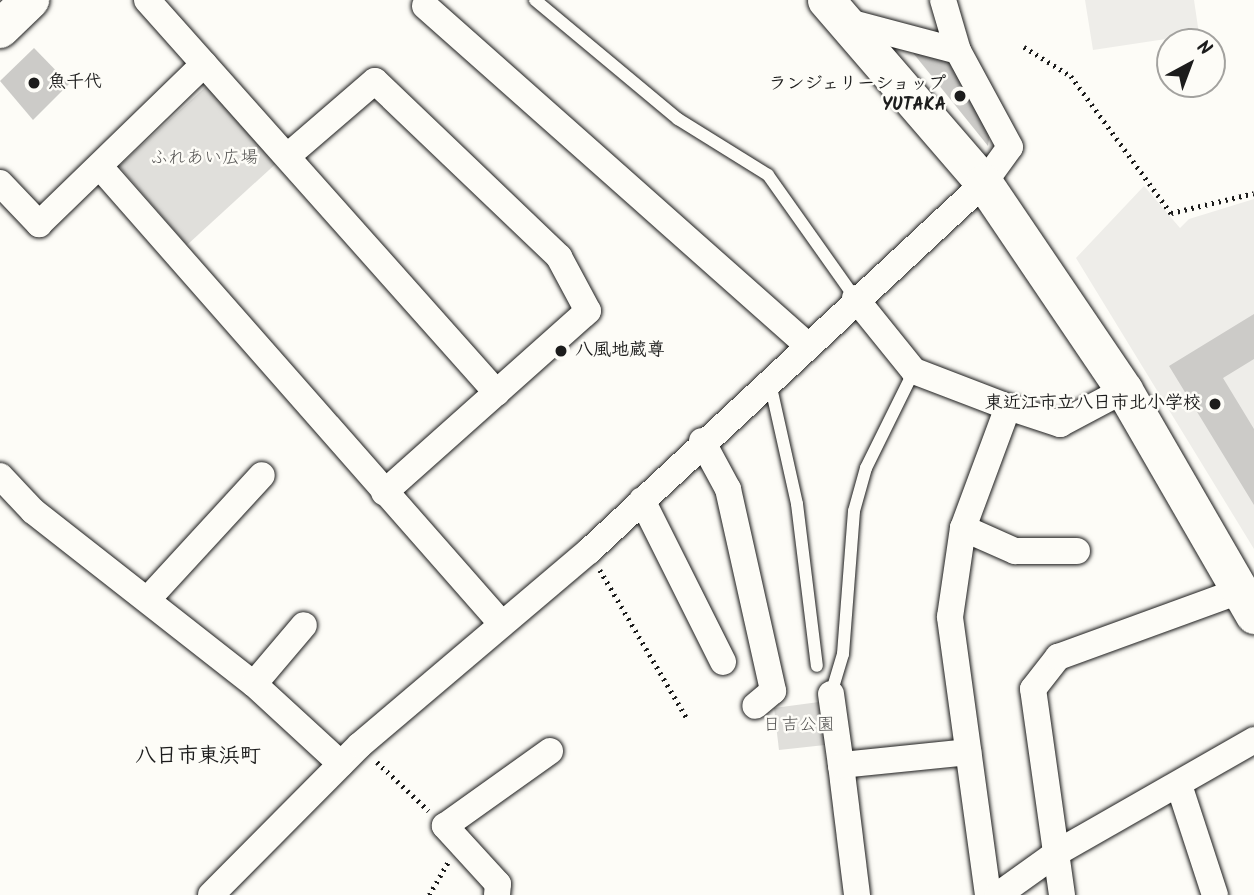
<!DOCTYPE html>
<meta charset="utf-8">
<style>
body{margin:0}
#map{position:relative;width:1254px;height:895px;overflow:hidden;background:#fdfcf7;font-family:Kalam,"Klee One",sans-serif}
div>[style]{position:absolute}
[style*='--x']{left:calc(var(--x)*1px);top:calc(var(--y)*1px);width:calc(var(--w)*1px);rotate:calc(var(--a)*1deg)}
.built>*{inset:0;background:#eeede9}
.green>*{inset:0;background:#e0dfdb}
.building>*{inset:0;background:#cccbc8}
.path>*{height:4.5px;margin-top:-2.25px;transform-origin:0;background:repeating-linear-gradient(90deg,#1c1c1c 0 2px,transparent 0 7px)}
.roads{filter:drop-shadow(0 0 2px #1c1c1c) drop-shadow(0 0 2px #1c1c1c)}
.lane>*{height:12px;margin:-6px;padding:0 6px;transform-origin:6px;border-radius:6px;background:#fdfcf7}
.street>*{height:26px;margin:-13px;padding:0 13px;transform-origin:13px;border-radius:13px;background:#fdfcf7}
.secondary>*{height:37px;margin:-18.5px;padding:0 18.5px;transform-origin:18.5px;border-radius:18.5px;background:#fdfcf7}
.primary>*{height:38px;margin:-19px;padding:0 19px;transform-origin:19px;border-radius:19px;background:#fdfcf7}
.dots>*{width:19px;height:19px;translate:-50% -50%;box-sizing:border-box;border:4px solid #fdfcf7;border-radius:50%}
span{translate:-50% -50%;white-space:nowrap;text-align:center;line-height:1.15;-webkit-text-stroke:5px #fdfcf7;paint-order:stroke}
.poi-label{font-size:18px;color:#1c1c1c;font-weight:700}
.left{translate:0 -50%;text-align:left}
.right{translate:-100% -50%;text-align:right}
.park-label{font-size:18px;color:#575655}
.quarter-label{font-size:21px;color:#1c1c1c;font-weight:700}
.north{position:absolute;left:1156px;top:28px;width:70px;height:70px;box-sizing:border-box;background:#fdfcf7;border:2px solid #a3a29f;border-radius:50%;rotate:41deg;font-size:19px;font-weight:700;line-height:28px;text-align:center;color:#1c1c1c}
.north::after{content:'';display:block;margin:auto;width:24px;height:32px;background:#1c1c1c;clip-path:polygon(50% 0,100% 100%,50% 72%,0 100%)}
</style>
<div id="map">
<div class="built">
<i style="clip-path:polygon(1085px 0,1194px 0,1199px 34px,1093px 50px)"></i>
<i style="clip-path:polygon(1144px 186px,1180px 228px,1189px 219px,1254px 199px,1254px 549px,1076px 258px)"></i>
</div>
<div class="green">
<i style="clip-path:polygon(212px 81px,281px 159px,187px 245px,119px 166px)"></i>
<i style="clip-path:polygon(819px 702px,825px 745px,779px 750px,774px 708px)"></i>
</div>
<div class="building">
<i style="clip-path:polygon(901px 38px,952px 60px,990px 133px,988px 146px)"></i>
<i style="clip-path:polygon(34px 48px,69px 84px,33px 120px,0 81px)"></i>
<i style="clip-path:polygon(1254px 314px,1254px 359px,1223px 378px,1254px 429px,1254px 505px,1169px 366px)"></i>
</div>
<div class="path">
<i style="--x:1024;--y:47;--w:55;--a:31.7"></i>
<i style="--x:1071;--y:76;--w:170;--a:53.9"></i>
<i style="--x:1171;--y:213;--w:85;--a:-13.5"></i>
<i style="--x:600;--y:570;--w:172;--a:59.6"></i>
<i style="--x:377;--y:762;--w:71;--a:43.3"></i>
<i style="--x:429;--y:895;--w:38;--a:-60"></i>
</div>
<div class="roads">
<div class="lane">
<i style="--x:535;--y:0;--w:186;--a:39.8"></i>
<i style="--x:678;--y:119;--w:106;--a:31.9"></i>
<i style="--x:768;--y:175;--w:151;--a:54.7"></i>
<i style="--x:770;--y:383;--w:124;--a:77.4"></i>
<i style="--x:797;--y:504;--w:163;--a:83"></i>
<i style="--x:831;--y:694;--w:42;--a:-73.3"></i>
<i style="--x:843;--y:654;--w:143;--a:-85.6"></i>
<i style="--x:854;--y:511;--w:45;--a:-74.4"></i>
<i style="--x:866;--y:468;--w:108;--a:-63.7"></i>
</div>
<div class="street">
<i style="--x:147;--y:0;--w:526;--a:48.31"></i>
<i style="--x:943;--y:0;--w:53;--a:73.6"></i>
<i style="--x:425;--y:6;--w:509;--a:41.58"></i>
<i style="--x:290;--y:154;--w:112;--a:-40.7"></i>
<i style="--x:375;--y:81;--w:255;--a:43.7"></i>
<i style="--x:559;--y:257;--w:61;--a:61.8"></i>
<i style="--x:588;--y:311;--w:273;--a:138.3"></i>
<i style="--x:101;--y:168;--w:606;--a:48.68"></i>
<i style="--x:0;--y:183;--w:57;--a:46.4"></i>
<i style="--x:39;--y:224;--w:230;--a:-44.1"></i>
<i style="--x:855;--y:298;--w:94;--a:51.1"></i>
<i style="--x:914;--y:371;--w:101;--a:21"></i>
<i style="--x:1008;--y:407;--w:55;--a:18.1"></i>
<i style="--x:1060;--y:424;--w:72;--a:-28"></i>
<i style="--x:702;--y:441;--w:55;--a:61.6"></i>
<i style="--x:728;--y:489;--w:207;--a:77.4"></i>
<i style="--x:773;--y:691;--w:23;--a:140"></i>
<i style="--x:0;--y:476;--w:48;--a:46.7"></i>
<i style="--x:33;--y:511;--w:281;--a:38.1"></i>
<i style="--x:254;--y:684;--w:118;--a:42.6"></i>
<i style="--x:642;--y:500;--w:181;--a:63.4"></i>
<i style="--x:963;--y:528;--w:57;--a:23.9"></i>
<i style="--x:1015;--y:551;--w:62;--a:0"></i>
<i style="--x:148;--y:599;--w:168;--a:-47.4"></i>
<i style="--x:254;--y:684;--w:77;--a:-49.7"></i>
<i style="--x:831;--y:694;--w:72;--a:82"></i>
<i style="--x:1179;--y:785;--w:116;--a:71.9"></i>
<i style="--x:211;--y:895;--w:211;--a:-45.2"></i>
<i style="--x:360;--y:745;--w:300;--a:-40.3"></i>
<i style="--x:589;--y:551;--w:540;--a:-42.97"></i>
<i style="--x:984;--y:183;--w:44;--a:-54.2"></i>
<i style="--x:1010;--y:147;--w:109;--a:-118.4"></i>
<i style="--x:958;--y:51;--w:114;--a:-165.2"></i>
<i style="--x:497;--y:895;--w:11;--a:-85"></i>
<i style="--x:498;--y:884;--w:79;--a:-132.4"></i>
<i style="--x:445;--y:826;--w:129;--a:-35.5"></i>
<i style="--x:857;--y:895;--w:131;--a:-97"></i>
<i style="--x:841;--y:765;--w:128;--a:-5.8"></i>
<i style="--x:988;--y:895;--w:281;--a:-97.8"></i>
<i style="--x:950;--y:617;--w:90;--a:-81.7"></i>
<i style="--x:963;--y:528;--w:129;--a:-69.6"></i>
<i style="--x:998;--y:895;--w:74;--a:-35.6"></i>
<i style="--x:1058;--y:852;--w:226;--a:-29.7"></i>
<i style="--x:1062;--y:895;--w:208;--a:-98"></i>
<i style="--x:1033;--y:689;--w:41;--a:-52"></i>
<i style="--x:1058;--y:657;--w:196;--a:-20"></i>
</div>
<div class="secondary">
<i style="--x:826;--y:0;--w:242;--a:49.2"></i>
<i style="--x:984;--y:183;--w:250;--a:55.9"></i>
<i style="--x:1124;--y:390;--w:260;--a:60"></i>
</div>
<div class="primary">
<i style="--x:0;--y:29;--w:42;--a:-44"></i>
</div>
</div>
<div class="dots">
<i style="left:34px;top:83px;background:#1c1c1c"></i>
<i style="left:960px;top:96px;background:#1c1c1c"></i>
<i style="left:561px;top:351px;background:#1c1c1c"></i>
<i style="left:1215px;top:404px;background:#1c1c1c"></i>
</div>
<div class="poi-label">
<span class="left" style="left:48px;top:83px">魚千代</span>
<span class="right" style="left:946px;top:96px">ランジェリーショップ<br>YUTAKA</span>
<span class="left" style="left:575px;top:351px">八風地蔵尊</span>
<span class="right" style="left:1201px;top:404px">東近江市立八日市北小学校</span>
</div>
<div class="park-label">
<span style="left:204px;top:159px">ふれあい広場</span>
<span style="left:799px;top:726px">日吉公園</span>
</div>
<div class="quarter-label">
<span style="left:198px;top:757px">八日市東浜町</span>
</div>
<div class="north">N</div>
</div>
